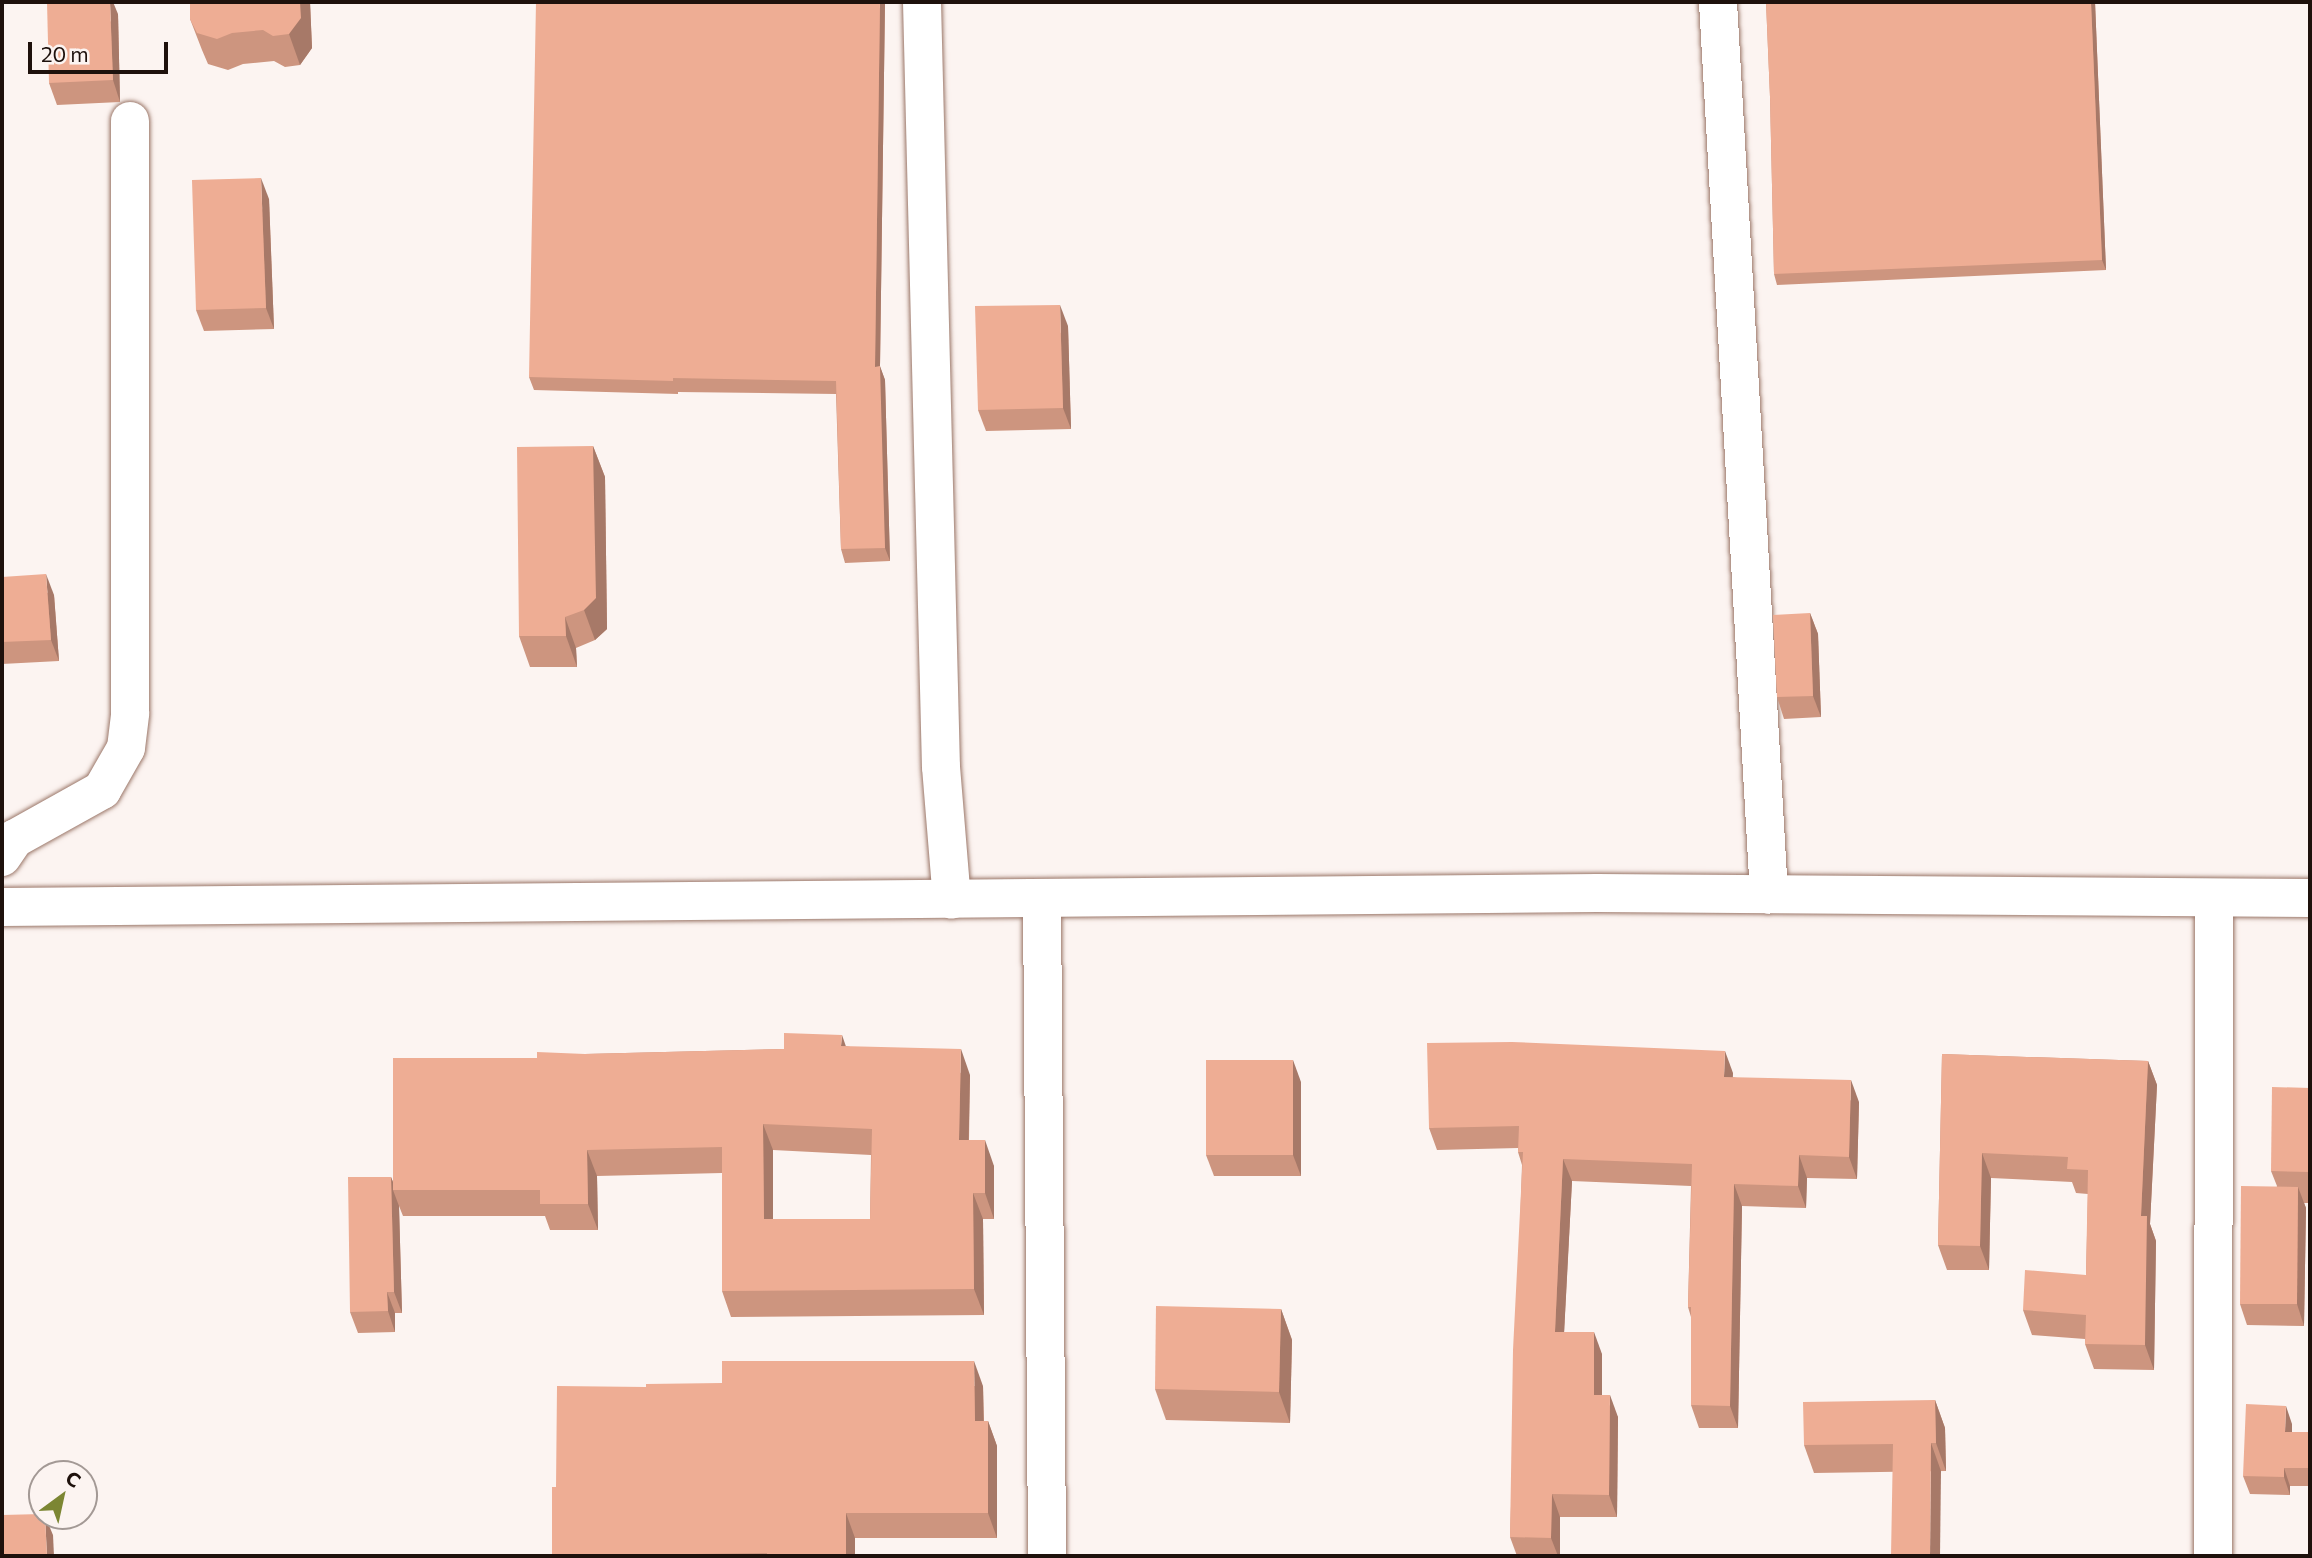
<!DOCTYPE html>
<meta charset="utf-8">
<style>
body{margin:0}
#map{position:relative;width:2312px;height:1558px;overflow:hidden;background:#fcf4f1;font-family:Commissioner,sans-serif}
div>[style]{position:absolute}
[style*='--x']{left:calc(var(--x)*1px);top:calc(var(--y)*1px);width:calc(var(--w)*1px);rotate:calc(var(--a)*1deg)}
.roads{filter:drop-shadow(0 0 2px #9b7769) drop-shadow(0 0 2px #9b7769)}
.street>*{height:38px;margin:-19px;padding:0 19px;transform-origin:19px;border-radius:19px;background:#fff}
.secondary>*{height:38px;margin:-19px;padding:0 19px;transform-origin:19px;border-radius:19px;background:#fff}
.wall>*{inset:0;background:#cd957f}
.shaded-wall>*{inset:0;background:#a77968}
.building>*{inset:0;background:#eead94}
span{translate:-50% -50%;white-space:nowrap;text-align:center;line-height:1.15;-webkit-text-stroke:5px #fcf4f1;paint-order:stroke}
.frame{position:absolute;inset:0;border:4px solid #1e110c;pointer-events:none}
.north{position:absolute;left:28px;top:1460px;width:70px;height:70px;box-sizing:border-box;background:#fcf4f1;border:2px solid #a39995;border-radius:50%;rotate:33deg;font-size:19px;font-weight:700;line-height:28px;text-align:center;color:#1e110c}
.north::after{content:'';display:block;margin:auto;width:24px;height:32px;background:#7c8633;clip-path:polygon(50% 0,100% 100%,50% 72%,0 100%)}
.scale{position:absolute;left:28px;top:42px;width:140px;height:32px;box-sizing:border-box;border:4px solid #1e110c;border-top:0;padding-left:9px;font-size:21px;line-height:24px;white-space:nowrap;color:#1e110c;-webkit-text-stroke:5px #fcf4f1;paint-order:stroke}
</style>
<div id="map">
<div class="roads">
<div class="street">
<i style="--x:922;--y:2;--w:765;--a:88.58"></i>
<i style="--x:941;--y:767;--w:133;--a:85.3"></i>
<i style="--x:1718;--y:2;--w:894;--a:86.73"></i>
<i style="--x:2;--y:857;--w:22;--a:-56"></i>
<i style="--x:14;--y:839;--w:101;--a:-29.1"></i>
<i style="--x:102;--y:790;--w:48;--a:-60.3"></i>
<i style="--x:126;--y:748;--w:35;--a:-83"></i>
<i style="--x:130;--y:713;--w:592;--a:-90"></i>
<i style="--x:1042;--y:898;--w:658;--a:89.56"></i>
<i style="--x:2213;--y:1556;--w:657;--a:-89.91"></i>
</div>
<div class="secondary">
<i style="--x:2;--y:907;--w:1595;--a:-0.5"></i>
<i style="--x:1597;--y:893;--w:713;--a:0.4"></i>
</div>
</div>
<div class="wall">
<i style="clip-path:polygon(190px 2px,310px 2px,312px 48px,300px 65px,285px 67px,274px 61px,243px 64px,228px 70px,208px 64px,202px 50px,190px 19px)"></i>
<i style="clip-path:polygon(885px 2px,880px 367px,885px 380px,890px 561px,845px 563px,841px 549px,836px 394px,678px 392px,678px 394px,534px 390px,529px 377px)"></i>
<i style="clip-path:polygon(1766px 2px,2095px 2px,2106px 270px,1777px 285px,1774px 274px,1770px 97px)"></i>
<i style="clip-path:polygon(118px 14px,120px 102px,57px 105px,49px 83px)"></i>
<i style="clip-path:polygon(269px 199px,274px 329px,204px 331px,196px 310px)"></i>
<i style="clip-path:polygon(1068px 326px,1071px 429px,986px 431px,978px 410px)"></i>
<i style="clip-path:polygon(593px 446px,605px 477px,607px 629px,595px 640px,576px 648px,577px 667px,530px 667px,519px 636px)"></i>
<i style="clip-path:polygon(2px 577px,54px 595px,59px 661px,2px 664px)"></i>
<i style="clip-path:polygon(1810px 613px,1818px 634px,1821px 717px,1784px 719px,1777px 697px)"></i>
<i style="clip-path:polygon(evenodd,846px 1046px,970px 1075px,969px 1140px,994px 1166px,994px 1219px,983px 1219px,984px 1315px,731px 1317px,722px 1291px,722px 1173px,597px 1176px,598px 1230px,550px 1230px,545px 1216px,403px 1216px,399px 1206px,402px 1313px,395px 1313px,395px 1332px,358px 1333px,350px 1312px,391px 1177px,393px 1182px,537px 1058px,585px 1054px,784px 1049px,846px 1046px,773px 1150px,871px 1155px,870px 1219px,773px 1219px,773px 1150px)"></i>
<i style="clip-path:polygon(1942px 1054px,2148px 1061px,2157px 1085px,2150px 1224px,2156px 1241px,2154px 1370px,2094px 1369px,2085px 1344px,2085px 1339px,2032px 1335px,2023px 1310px,2086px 1275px,2088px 1194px,2076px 1193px,2072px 1182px,1991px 1178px,1989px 1270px,1947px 1270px,1938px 1245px)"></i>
<i style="clip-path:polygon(1733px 1073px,1732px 1077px,1859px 1102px,1857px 1179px,1807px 1178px,1806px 1208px,1742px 1206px,1738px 1428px,1699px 1428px,1691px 1405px,1691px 1317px,1688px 1307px,1691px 1186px,1572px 1181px,1564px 1332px,1602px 1354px,1602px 1395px,1618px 1417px,1617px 1517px,1560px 1517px,1560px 1556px,1517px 1556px,1510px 1537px,1522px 1165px,1518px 1152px,1518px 1148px,1437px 1150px,1429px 1128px)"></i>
<i style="clip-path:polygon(1301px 1082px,1301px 1176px,1214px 1176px,1206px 1155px)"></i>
<i style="clip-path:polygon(2310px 1088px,2310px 1203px,2304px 1203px,2306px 1208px,2304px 1326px,2247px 1325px,2240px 1304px,2277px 1186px,2271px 1171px)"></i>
<i style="clip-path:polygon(1281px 1309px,1292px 1340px,1290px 1423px,1166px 1420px,1155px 1389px)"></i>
<i style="clip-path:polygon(983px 1386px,984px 1421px,988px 1421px,997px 1446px,997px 1538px,855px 1538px,855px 1556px,552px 1556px,556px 1487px,646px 1387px)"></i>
<i style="clip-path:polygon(1935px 1400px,1945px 1428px,1946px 1471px,1814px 1473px,1804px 1445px)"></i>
<i style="clip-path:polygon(2292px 1424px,2292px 1432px,2310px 1432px,2310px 1486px,2290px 1486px,2290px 1495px,2250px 1494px,2243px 1476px)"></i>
</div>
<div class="shaded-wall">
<i style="clip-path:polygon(110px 2px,113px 2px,118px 14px,120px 102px,113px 80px)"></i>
<i style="clip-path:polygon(300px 2px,310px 2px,312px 48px,300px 65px,289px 34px)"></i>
<i style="clip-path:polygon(880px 2px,885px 2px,880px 366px,885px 380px,890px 561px,885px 548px,875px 367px)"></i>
<i style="clip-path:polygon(2091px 2px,2095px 2px,2106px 270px,2102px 260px)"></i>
<i style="clip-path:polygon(261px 178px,269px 199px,274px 329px,266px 308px)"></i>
<i style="clip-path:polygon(1060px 305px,1068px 326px,1071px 429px,1063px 408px)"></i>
<i style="clip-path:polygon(593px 446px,605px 477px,607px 629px,595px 640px,584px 610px)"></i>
<i style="clip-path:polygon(46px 574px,54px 595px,59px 661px,51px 640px)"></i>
<i style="clip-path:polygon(1810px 613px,1818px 634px,1821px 717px,1813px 696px)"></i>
<i style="clip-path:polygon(565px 617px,576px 648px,577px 667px,566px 636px)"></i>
<i style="clip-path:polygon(842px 1035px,851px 1061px,841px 1046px)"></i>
<i style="clip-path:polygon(961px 1049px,970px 1075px,968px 1166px,959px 1140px)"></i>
<i style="clip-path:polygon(1725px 1051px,1733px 1073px,1732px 1099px,1724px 1077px)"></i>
<i style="clip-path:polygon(1293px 1060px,1301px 1082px,1301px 1176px,1293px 1155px)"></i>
<i style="clip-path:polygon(2148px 1061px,2157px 1085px,2150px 1224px,2156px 1241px,2154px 1370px,2145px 1345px,2141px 1216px)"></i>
<i style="clip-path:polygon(1851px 1080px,1859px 1102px,1857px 1179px,1849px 1157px)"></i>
<i style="clip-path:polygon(763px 1124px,773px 1150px,773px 1245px,764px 1219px)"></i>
<i style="clip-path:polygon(985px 1140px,994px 1166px,994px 1219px,985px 1193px)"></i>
<i style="clip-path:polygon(587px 1150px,597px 1176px,598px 1230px,588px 1204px)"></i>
<i style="clip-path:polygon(1982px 1153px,1991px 1178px,1989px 1270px,1980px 1246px)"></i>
<i style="clip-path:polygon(1799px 1155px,1807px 1178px,1806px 1208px,1798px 1186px)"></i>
<i style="clip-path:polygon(1563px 1159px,1572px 1181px,1563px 1354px,1555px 1332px)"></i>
<i style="clip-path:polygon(391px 1177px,396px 1190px,393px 1190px,399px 1206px,402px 1313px,394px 1292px)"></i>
<i style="clip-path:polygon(1734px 1184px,1742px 1206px,1738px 1428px,1730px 1406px)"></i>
<i style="clip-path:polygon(2298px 1187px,2306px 1208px,2304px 1326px,2297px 1304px)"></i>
<i style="clip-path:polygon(973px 1193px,983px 1219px,984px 1315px,974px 1289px)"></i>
<i style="clip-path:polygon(387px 1292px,395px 1313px,395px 1332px,388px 1311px)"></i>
<i style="clip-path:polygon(1281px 1309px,1292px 1340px,1290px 1423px,1279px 1392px)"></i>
<i style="clip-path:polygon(1594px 1332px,1602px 1354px,1602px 1417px,1594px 1395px)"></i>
<i style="clip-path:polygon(974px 1361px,983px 1386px,984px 1446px,975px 1421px)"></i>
<i style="clip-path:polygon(1610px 1395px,1618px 1417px,1617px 1517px,1609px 1495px)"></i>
<i style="clip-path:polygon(1935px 1400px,1945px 1428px,1946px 1471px,1936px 1443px)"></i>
<i style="clip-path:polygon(2286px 1406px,2292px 1424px,2292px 1450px,2285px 1432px)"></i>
<i style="clip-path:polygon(988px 1421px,997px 1446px,997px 1538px,988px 1513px)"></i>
<i style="clip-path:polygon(1931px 1443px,1941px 1471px,1940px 1556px,1930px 1556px)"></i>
<i style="clip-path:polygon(2284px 1468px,2290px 1486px,2290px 1495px,2284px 1477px)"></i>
<i style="clip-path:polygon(1552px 1494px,1560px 1517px,1560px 1556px,1558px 1556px,1551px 1538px)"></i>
<i style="clip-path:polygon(846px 1513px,855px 1538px,855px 1556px,846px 1556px)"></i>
<i style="clip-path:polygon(45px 1516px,53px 1535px,54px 1556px,47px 1556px)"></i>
</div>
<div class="building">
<i style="clip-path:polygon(47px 2px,110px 2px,113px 80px,49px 83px)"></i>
<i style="clip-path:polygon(190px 2px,300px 2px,301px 18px,289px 34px,273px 36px,263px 30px,232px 33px,217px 39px,197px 33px,190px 19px)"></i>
<i style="clip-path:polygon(536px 2px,880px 2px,875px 367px,880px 366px,885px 548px,841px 549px,836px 381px,673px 378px,673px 381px,529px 377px)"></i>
<i style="clip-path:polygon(1766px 2px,2091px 2px,2102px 260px,1774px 274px,1770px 97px)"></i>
<i style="clip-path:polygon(261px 178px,266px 308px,196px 310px,192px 180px)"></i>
<i style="clip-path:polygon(1060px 305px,1063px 408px,978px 410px,975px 306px)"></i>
<i style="clip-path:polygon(593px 446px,596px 598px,584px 610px,565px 617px,566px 636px,519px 636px,517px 447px)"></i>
<i style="clip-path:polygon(46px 574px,51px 640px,2px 642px,2px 577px)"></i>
<i style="clip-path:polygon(1810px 613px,1813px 696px,1777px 697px,1773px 615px)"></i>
<i style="clip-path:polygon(evenodd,784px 1033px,842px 1035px,841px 1046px,961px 1049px,959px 1140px,985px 1140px,985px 1193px,973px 1193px,974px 1289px,722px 1291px,722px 1147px,587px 1150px,588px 1204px,540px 1204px,540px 1190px,393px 1190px,393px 1058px,537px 1058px,537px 1052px,585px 1054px,784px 1049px,784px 1033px,763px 1124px,872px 1129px,870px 1219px,764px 1219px,763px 1124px)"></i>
<i style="clip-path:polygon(1512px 1042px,1725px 1051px,1724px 1077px,1851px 1080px,1849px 1157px,1799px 1155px,1798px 1186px,1734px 1184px,1730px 1406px,1691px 1405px,1691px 1307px,1688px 1307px,1692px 1164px,1563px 1159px,1555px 1332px,1594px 1332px,1594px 1395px,1610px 1395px,1609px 1495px,1552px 1494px,1551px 1538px,1510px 1537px,1513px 1350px,1523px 1152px,1518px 1152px,1519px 1126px,1429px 1128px,1427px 1043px)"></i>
<i style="clip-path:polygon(1942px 1054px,2148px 1061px,2141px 1216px,2147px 1216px,2145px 1345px,2085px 1344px,2086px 1315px,2023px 1310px,2025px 1270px,2086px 1275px,2088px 1170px,2067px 1169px,2068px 1157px,1982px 1153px,1980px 1246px,1938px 1245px)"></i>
<i style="clip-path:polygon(1206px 1060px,1293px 1060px,1293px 1155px,1206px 1155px)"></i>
<i style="clip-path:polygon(2272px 1087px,2310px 1088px,2310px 1172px,2271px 1171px)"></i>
<i style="clip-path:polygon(348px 1177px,391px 1177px,394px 1292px,387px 1292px,388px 1311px,350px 1312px)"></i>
<i style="clip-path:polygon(2241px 1186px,2298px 1187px,2297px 1304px,2240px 1304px)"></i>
<i style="clip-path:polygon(1156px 1306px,1281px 1309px,1279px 1392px,1155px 1389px)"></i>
<i style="clip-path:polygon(722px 1361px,974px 1361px,975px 1421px,988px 1421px,988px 1513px,846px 1513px,846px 1556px,767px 1556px,767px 1553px,623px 1555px,623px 1556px,552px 1556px,552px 1487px,556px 1487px,557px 1386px,646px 1387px,646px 1384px,722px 1383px)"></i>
<i style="clip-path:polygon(1935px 1400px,1936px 1443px,1931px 1443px,1930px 1556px,1891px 1556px,1893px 1444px,1804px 1445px,1803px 1402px)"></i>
<i style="clip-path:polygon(2246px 1404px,2286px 1406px,2285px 1432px,2310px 1432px,2310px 1468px,2284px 1468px,2284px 1477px,2243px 1476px)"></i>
<i style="clip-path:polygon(42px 1514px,42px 1516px,45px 1516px,47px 1556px,2px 1556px,2px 1515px)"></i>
</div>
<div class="frame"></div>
<div class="north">С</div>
<div class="scale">20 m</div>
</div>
